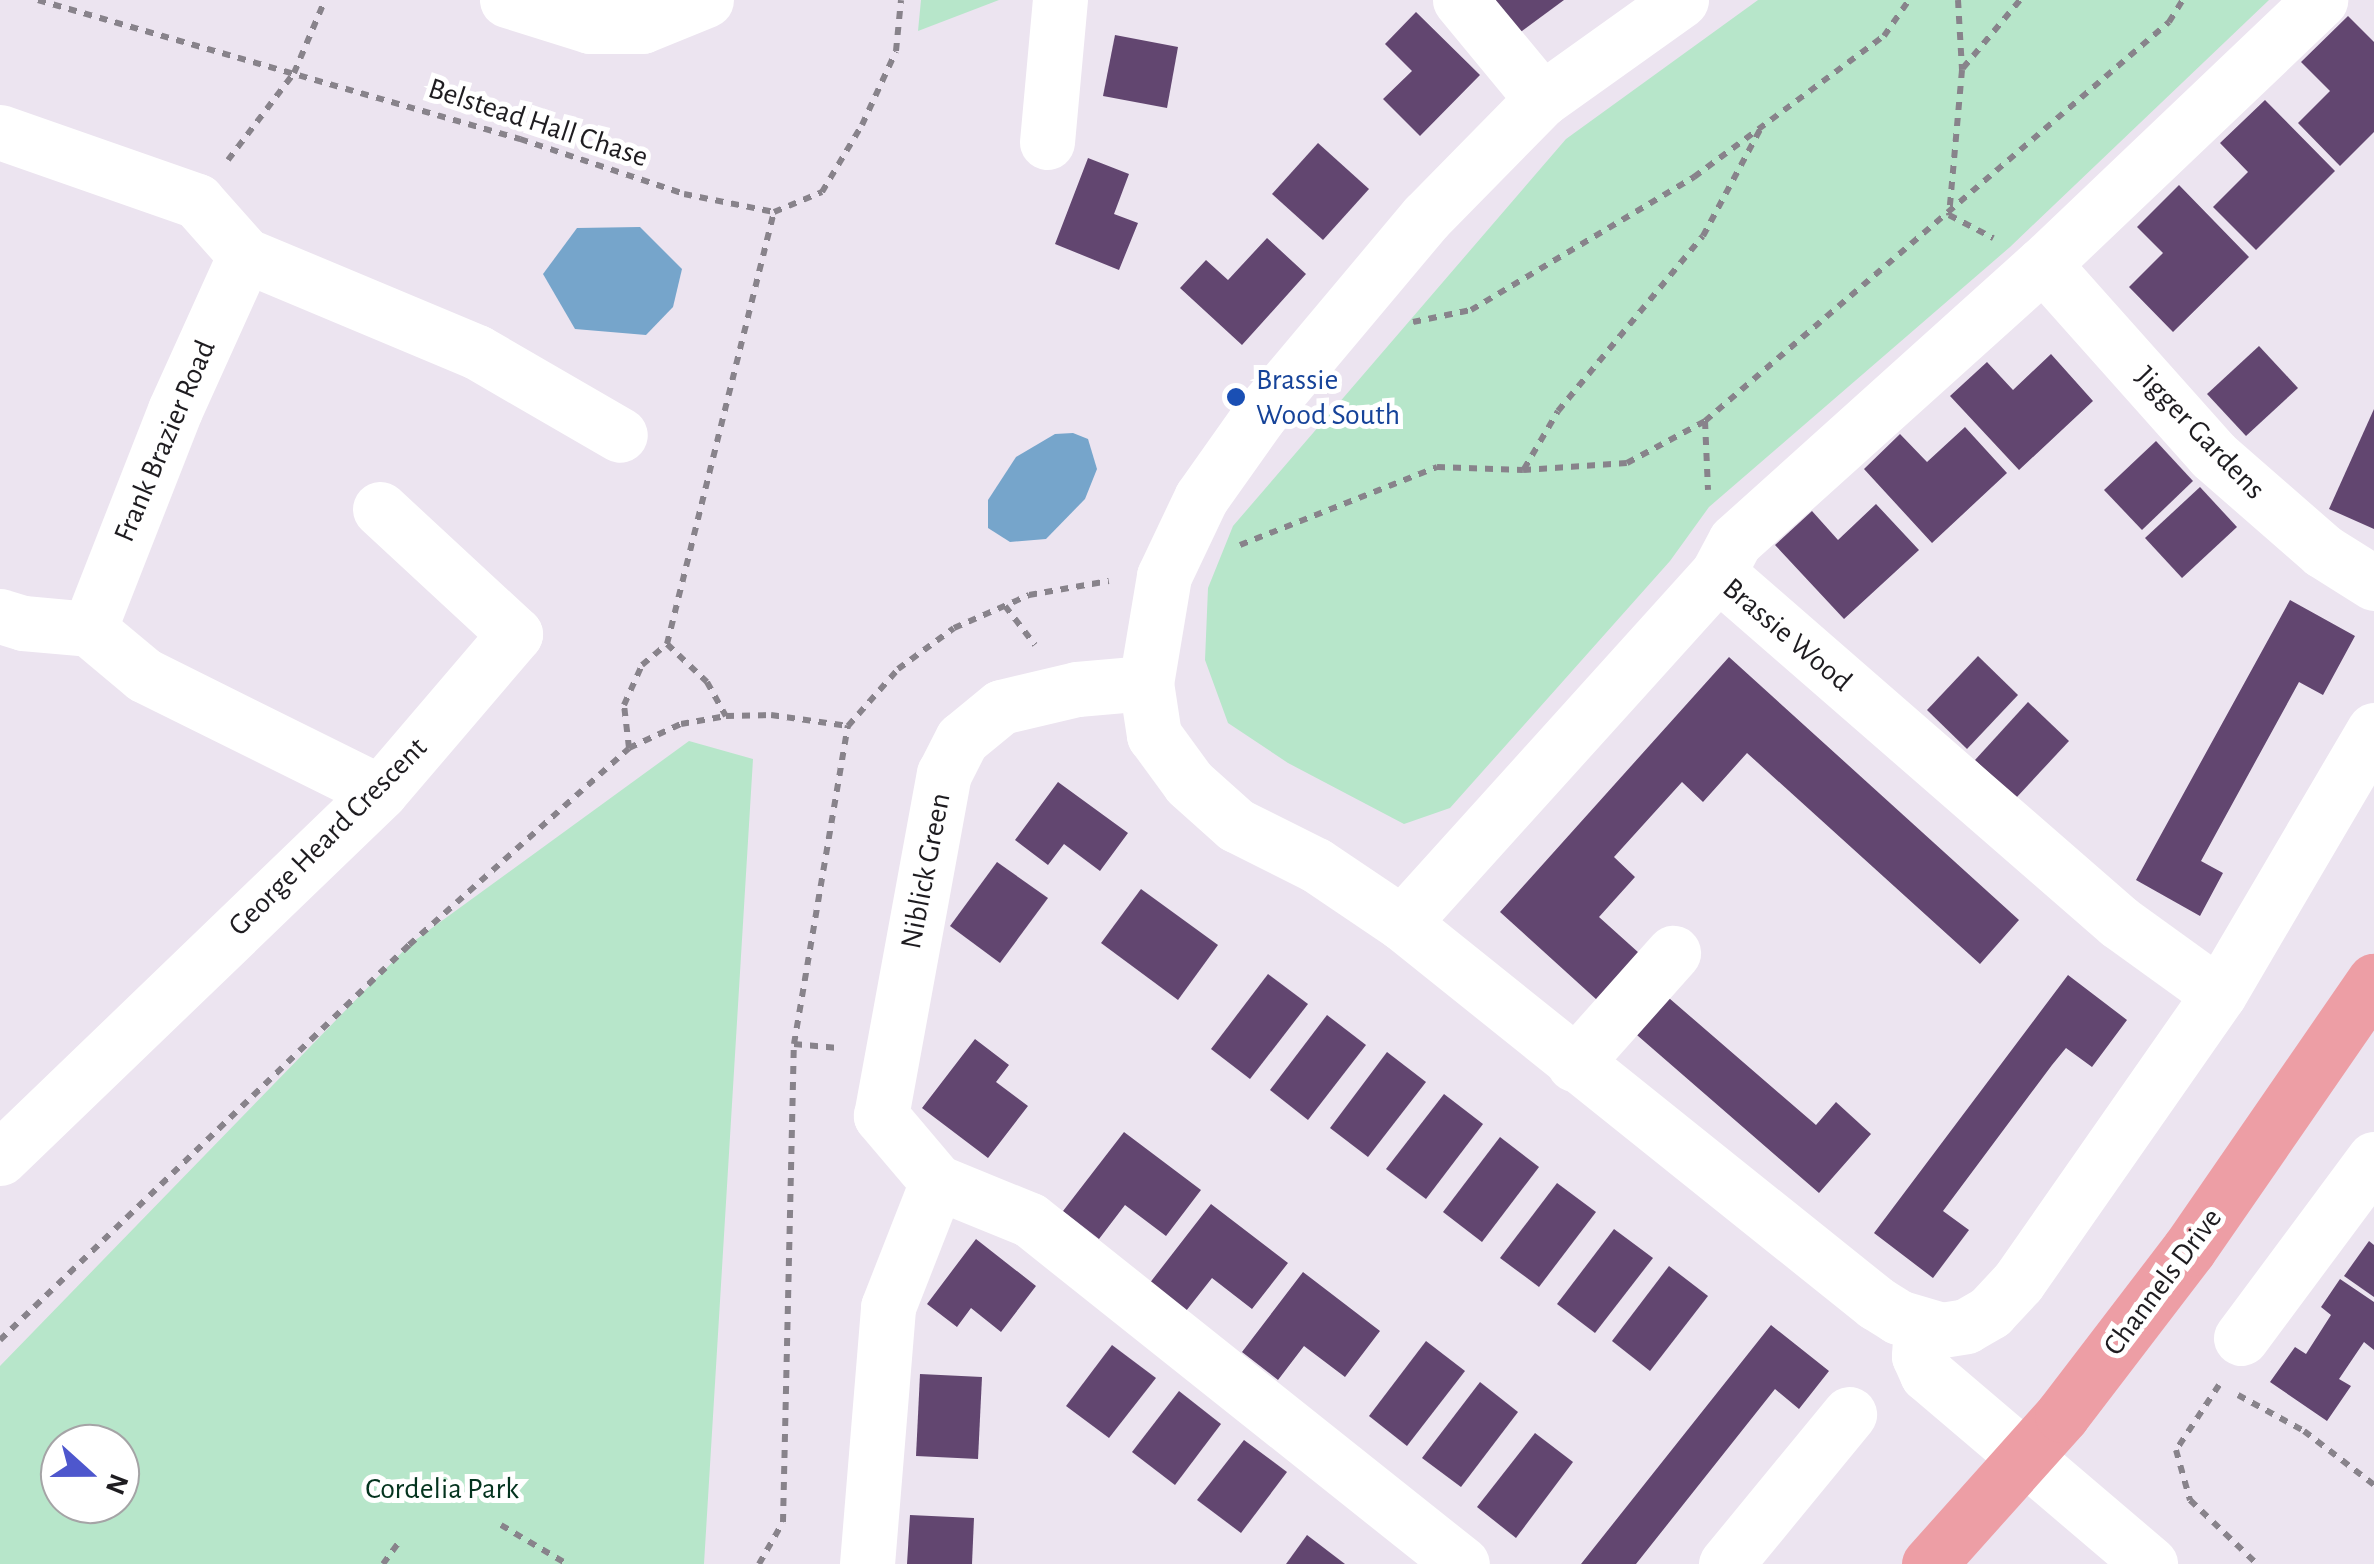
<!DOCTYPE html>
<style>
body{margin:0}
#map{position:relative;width:2374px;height:1564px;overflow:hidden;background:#ece4f0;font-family:"Alegreya Sans",sans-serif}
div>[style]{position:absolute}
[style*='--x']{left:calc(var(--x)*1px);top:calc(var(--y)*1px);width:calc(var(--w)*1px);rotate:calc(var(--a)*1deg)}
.green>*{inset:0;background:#b7e6ca}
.water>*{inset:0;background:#76a5cb}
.building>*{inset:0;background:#624670}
.path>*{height:6px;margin-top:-3px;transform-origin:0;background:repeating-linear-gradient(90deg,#88838b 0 8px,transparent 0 16px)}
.minor>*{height:55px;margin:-27.5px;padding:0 27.5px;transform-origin:27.5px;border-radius:27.5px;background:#fff}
.highway>*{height:55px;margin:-27.5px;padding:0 27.5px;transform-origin:27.5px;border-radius:27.5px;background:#ed9ea5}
.dots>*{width:28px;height:28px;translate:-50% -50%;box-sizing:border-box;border:5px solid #fff;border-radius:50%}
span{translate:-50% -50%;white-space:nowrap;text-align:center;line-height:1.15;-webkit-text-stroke:10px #fff;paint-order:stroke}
.street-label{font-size:30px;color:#1e1c20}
.transit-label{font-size:30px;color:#164399}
.left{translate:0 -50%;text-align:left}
.park-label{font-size:30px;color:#03331e}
.north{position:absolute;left:40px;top:1424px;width:100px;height:100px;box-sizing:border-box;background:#fff;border:2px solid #a5a4a6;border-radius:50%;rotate:111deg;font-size:28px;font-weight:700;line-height:40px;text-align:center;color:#1e1c20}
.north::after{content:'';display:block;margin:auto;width:35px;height:45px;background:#4e57cd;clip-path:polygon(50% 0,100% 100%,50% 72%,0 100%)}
</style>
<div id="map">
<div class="green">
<i style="clip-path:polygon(921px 0,999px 0,918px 31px)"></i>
<i style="clip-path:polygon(1758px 0,2269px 0,2010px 247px,1709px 507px,1670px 561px,1450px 808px,1404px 824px,1288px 763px,1228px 723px,1205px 660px,1208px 588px,1233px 526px,1566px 139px)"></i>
<i style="clip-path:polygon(evenodd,689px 741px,753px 759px,704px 1564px,0 1564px,0 1366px,410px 944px,689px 741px,60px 1444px,120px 1444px,120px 1504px,60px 1504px,60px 1444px)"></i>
</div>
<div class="water">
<i style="clip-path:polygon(640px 227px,682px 269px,673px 307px,646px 335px,575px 329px,543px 274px,577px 228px)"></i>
<i style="clip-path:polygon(1073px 433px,1088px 439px,1097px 469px,1085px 499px,1046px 539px,1010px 542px,988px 528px,988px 500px,1016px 457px,1055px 434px)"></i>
</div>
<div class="building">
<i style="clip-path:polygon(1493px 0,1564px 0,1518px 34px)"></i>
<i style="clip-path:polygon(1416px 12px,1480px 75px,1420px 136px,1383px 99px,1412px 71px,1385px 44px)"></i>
<i style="clip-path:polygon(2348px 16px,2374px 42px,2374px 132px,2340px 166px,2298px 123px,2330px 91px,2301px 62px)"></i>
<i style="clip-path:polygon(1115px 35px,1178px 47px,1167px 108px,1103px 96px)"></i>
<i style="clip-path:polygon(2265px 100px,2335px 171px,2256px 250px,2213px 207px,2248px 172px,2220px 143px)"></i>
<i style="clip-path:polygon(1318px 143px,1369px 189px,1323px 240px,1272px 194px)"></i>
<i style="clip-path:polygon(1088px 158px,1129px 174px,1114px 214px,1138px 223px,1119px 270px,1055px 244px)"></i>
<i style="clip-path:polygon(2179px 185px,2249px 257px,2173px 332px,2129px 287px,2163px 253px,2137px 227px)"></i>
<i style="clip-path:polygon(1267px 238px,1306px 274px,1242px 345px,1180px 288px,1206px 260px,1228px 280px)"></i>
<i style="clip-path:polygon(2259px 346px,2298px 388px,2246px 436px,2207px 394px)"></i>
<i style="clip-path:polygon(2051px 354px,2093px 401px,2019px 470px,1950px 396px,1987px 362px,2013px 390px)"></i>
<i style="clip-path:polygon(2374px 409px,2374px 529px,2329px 509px)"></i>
<i style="clip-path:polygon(1965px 427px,2007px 473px,1932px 543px,1864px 469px,1900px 434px,1927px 462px)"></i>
<i style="clip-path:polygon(2156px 441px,2193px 481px,2142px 530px,2104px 490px)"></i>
<i style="clip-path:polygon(2200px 487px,2237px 527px,2182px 578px,2145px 538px)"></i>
<i style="clip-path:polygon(1876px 504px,1919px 550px,1844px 619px,1775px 545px,1812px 511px,1838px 540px)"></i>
<i style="clip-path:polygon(2290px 600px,2355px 636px,2323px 695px,2299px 682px,2293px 693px,2201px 861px,2223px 873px,2200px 916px,2136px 880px)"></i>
<i style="clip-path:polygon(1978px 656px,2018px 695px,1967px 749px,1927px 710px)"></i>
<i style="clip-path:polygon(1729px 657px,2019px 920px,1980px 964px,1747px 753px,1703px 802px,1682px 782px,1614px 857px,1635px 877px,1599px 917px,1639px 953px,1597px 1000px,1500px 912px)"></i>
<i style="clip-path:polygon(2028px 702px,2069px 741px,2016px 798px,1975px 760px)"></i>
<i style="clip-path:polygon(1058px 782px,1128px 833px,1100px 871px,1064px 844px,1048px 865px,1015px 840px)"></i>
<i style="clip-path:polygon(997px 862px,1048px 898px,1000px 963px,950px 926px)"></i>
<i style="clip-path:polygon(1141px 889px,1218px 945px,1178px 1000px,1101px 943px)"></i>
<i style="clip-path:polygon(1268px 974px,1308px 1004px,1250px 1079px,1211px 1049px)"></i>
<i style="clip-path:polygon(2068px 975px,2127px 1020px,2092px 1067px,2066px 1048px,2052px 1065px,1943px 1211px,1969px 1230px,1933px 1278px,1874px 1233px)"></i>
<i style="clip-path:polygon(1662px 992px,1816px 1125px,1836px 1102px,1871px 1134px,1819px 1193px,1630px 1029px)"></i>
<i style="clip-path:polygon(1327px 1015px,1366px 1045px,1308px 1120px,1270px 1090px)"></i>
<i style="clip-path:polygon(975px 1039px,1009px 1065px,996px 1082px,1028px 1106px,988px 1158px,922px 1108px)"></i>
<i style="clip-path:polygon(1387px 1052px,1426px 1082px,1368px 1157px,1330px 1128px)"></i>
<i style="clip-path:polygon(1444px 1094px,1483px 1124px,1426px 1199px,1386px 1169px)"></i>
<i style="clip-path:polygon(1124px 1132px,1201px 1190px,1166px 1236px,1125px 1205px,1099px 1239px,1063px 1211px)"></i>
<i style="clip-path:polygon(1500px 1137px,1539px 1167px,1482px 1242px,1443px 1212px)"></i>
<i style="clip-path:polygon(1557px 1183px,1596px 1212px,1539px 1287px,1500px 1258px)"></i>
<i style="clip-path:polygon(1211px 1204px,1288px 1263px,1252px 1309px,1212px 1278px,1186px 1311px,1149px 1284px)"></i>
<i style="clip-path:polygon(1614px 1229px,1653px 1258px,1595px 1333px,1557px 1304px)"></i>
<i style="clip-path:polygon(976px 1239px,1036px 1286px,1001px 1332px,971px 1308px,957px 1327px,927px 1304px)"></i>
<i style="clip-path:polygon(2369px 1241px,2374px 1245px,2374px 1297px,2344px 1276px)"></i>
<i style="clip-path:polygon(1669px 1266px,1708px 1296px,1650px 1371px,1612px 1341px)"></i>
<i style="clip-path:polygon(1303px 1272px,1380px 1331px,1345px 1377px,1304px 1346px,1278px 1380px,1242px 1352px)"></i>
<i style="clip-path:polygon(2340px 1279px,2374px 1302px,2374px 1350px,2364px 1342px,2339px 1379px,2351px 1386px,2327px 1421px,2270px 1382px,2295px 1347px,2306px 1354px,2331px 1315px,2321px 1307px)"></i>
<i style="clip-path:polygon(1771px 1325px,1829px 1371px,1799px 1409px,1775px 1389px,1636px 1564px,1581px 1564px)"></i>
<i style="clip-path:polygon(1426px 1341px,1465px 1371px,1407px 1446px,1369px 1416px)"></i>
<i style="clip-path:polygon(1112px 1345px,1156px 1378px,1109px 1438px,1066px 1406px)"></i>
<i style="clip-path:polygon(920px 1374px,982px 1377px,978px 1459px,916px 1456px)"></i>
<i style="clip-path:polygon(1480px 1382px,1518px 1412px,1461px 1487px,1422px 1458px)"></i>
<i style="clip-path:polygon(1179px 1391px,1221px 1424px,1175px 1485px,1132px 1452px)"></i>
<i style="clip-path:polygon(1535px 1433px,1573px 1462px,1516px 1538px,1477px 1507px)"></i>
<i style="clip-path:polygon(1244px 1440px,1287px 1472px,1241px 1533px,1197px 1500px)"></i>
<i style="clip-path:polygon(910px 1515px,974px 1518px,972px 1564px,907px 1564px)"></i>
<i style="clip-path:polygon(1307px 1535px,1345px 1564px,1286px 1564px)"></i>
</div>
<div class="path">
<i style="--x:38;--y:0;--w:502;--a:16.09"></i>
<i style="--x:520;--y:139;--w:173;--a:18.5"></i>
<i style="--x:684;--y:194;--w:92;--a:11.3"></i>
<i style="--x:774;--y:212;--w:52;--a:-22.6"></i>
<i style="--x:822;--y:192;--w:78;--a:-59.2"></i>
<i style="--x:862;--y:125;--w:81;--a:-65.3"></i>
<i style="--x:896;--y:51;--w:51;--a:-84.4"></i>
<i style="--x:1958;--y:0;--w:70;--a:86.7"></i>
<i style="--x:1962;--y:70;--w:146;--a:95.1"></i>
<i style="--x:1949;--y:215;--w:50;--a:27.6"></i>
<i style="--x:1963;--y:68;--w:89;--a:-50"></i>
<i style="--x:228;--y:160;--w:109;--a:-52.8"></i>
<i style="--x:294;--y:73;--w:79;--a:-67"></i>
<i style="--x:1413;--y:322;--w:59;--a:-11.7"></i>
<i style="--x:1471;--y:310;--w:260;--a:-30.8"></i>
<i style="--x:1694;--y:177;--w:237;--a:-36.6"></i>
<i style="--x:1884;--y:36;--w:44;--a:-55.2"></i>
<i style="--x:1705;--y:421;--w:69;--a:87.5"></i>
<i style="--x:1524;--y:469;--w:67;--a:-59.6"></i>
<i style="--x:1558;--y:411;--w:227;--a:-50.4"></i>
<i style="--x:1703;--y:236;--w:123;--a:-61.8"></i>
<i style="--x:1240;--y:545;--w:212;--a:-21.6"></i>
<i style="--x:1437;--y:467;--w:86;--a:2"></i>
<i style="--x:1523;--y:470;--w:104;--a:-3.9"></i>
<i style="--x:1627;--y:463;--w:89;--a:-28.3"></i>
<i style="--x:1705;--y:421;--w:612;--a:-40.69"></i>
<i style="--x:2169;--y:22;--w:26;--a:-58"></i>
<i style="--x:1005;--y:606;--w:49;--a:52.4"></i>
<i style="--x:667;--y:644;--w:55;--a:43.5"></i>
<i style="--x:707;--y:682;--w:39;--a:61"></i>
<i style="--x:629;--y:748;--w:57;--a:-24.8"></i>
<i style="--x:681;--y:724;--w:46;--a:-10.1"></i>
<i style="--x:726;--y:716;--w:45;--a:-1.3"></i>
<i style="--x:771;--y:715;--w:78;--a:8.1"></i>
<i style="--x:794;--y:1044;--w:44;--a:5.2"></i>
<i style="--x:0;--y:1340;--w:569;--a:-44"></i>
<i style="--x:409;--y:945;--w:295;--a:-41.8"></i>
<i style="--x:629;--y:748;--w:43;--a:-96.6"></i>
<i style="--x:624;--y:705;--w:44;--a:-65.8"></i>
<i style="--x:642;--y:665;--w:33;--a:-40"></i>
<i style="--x:667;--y:644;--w:445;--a:-76.1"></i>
<i style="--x:2219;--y:1385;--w:78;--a:123.5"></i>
<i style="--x:2176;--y:1450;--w:52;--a:74.4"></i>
<i style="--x:2190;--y:1500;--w:93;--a:43.7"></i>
<i style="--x:2238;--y:1395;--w:75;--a:28.6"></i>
<i style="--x:2304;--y:1431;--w:88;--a:37.6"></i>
<i style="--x:501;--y:1525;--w:77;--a:30.6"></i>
<i style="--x:383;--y:1564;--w:26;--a:-54"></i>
<i style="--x:759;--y:1564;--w:48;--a:-60.3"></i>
<i style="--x:783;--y:1522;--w:478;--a:-88.7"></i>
<i style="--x:794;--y:1044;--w:323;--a:-80.4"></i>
<i style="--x:848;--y:726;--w:76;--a:-48.7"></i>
<i style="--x:898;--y:669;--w:69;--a:-36.2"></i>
<i style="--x:954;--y:628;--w:82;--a:-23.7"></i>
<i style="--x:1029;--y:595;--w:81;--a:-9.9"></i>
</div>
<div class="minor">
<i style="--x:507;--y:0;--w:87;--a:17.4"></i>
<i style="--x:590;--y:26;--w:52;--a:0"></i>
<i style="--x:642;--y:26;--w:69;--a:-22.1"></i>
<i style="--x:1460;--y:0;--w:129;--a:50.4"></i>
<i style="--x:1681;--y:0;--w:171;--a:144.5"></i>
<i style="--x:1542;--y:99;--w:165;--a:134.5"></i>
<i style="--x:1426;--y:217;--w:260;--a:130"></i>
<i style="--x:1259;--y:416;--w:100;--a:125.3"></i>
<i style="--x:1201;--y:498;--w:86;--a:115.4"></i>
<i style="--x:1164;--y:576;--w:109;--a:99.5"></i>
<i style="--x:1146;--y:683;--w:53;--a:81.3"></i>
<i style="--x:1154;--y:735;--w:59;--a:53.9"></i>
<i style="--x:1189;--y:783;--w:63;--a:41.8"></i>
<i style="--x:1236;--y:825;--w:89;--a:26.6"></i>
<i style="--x:1316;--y:865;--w:104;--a:34"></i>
<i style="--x:1402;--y:923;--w:608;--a:38.72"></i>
<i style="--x:1876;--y:1303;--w:26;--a:32"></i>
<i style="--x:1898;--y:1317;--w:46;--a:16.5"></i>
<i style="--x:1942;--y:1330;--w:24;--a:-9"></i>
<i style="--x:1966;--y:1326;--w:28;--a:-30"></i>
<i style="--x:1990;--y:1312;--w:41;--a:-47"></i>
<i style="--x:2018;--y:1282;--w:351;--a:-55.1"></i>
<i style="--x:2219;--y:994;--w:306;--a:-59.6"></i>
<i style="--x:0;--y:132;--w:209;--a:19.3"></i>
<i style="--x:197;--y:201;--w:72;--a:48.4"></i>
<i style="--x:245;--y:255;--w:251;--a:22.7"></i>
<i style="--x:477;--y:352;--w:165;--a:30.1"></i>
<i style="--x:1047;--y:142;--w:143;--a:-84.8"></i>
<i style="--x:245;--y:255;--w:170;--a:114.3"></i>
<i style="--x:175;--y:410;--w:235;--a:111.4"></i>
<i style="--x:89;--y:629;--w:72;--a:39.9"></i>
<i style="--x:144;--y:675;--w:263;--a:26.4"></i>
<i style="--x:2043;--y:264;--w:256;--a:48.3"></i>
<i style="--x:2213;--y:455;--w:146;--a:41.1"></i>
<i style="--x:2323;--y:551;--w:60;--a:32.1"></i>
<i style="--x:1718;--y:573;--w:36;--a:-62"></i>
<i style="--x:1735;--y:541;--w:414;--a:-42"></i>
<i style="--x:2043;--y:264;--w:383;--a:-43.6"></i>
<i style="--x:0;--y:616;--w:24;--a:17"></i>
<i style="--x:23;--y:623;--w:66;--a:5.2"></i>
<i style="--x:1402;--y:923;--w:472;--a:-47.9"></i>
<i style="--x:1718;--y:573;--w:532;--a:41.03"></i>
<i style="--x:2119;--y:922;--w:123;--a:35.8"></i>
<i style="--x:1574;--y:1064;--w:149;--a:-48.3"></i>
<i style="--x:0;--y:1158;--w:528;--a:-43.92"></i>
<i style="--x:380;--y:792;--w:208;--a:-49.5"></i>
<i style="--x:515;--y:634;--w:184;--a:-137.2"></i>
<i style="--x:937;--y:1182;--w:100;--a:22.2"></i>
<i style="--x:1030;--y:1220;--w:552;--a:38.53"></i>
<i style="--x:1921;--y:1326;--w:30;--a:94"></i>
<i style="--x:1919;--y:1356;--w:20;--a:66"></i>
<i style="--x:1927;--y:1374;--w:293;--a:40.4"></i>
<i style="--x:2241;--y:1338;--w:223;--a:-53.4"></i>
<i style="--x:867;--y:1564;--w:258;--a:-85.3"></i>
<i style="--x:888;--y:1307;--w:134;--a:-68.6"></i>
<i style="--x:937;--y:1182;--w:87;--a:-130.3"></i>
<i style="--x:881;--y:1116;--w:348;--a:-79.6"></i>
<i style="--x:944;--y:774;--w:39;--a:-63"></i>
<i style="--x:962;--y:739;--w:50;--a:-39.4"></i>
<i style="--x:1001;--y:707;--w:78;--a:-13.3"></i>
<i style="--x:1077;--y:689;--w:69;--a:-5"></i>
<i style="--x:1726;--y:1564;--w:194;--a:-50.6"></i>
</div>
<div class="highway">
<i style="--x:1929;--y:1564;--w:200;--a:-48.2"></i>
<i style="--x:2062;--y:1415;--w:209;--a:-52.6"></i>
<i style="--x:2189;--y:1249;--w:326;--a:-55.4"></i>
</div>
<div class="dots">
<i style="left:1236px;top:397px;background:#1a4fb4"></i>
</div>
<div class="street-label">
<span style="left:538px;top:123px;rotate:18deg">Belstead Hall Chase</span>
<span style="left:2200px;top:433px;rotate:46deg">Jigger Gardens</span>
<span style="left:165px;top:441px;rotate:-67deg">Frank Brazier Road</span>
<span style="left:1787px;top:635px;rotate:40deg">Brassie Wood</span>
<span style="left:328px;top:837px;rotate:-45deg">George Heard Crescent</span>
<span style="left:926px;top:871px;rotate:-79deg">Niblick Green</span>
<span style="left:2163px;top:1282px;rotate:-53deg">Channels Drive</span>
</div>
<div class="transit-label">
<span class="left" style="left:1256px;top:397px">Brassie<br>Wood South</span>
</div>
<div class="park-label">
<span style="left:442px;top:1489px">Cordelia Park</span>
</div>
<div class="north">N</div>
</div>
